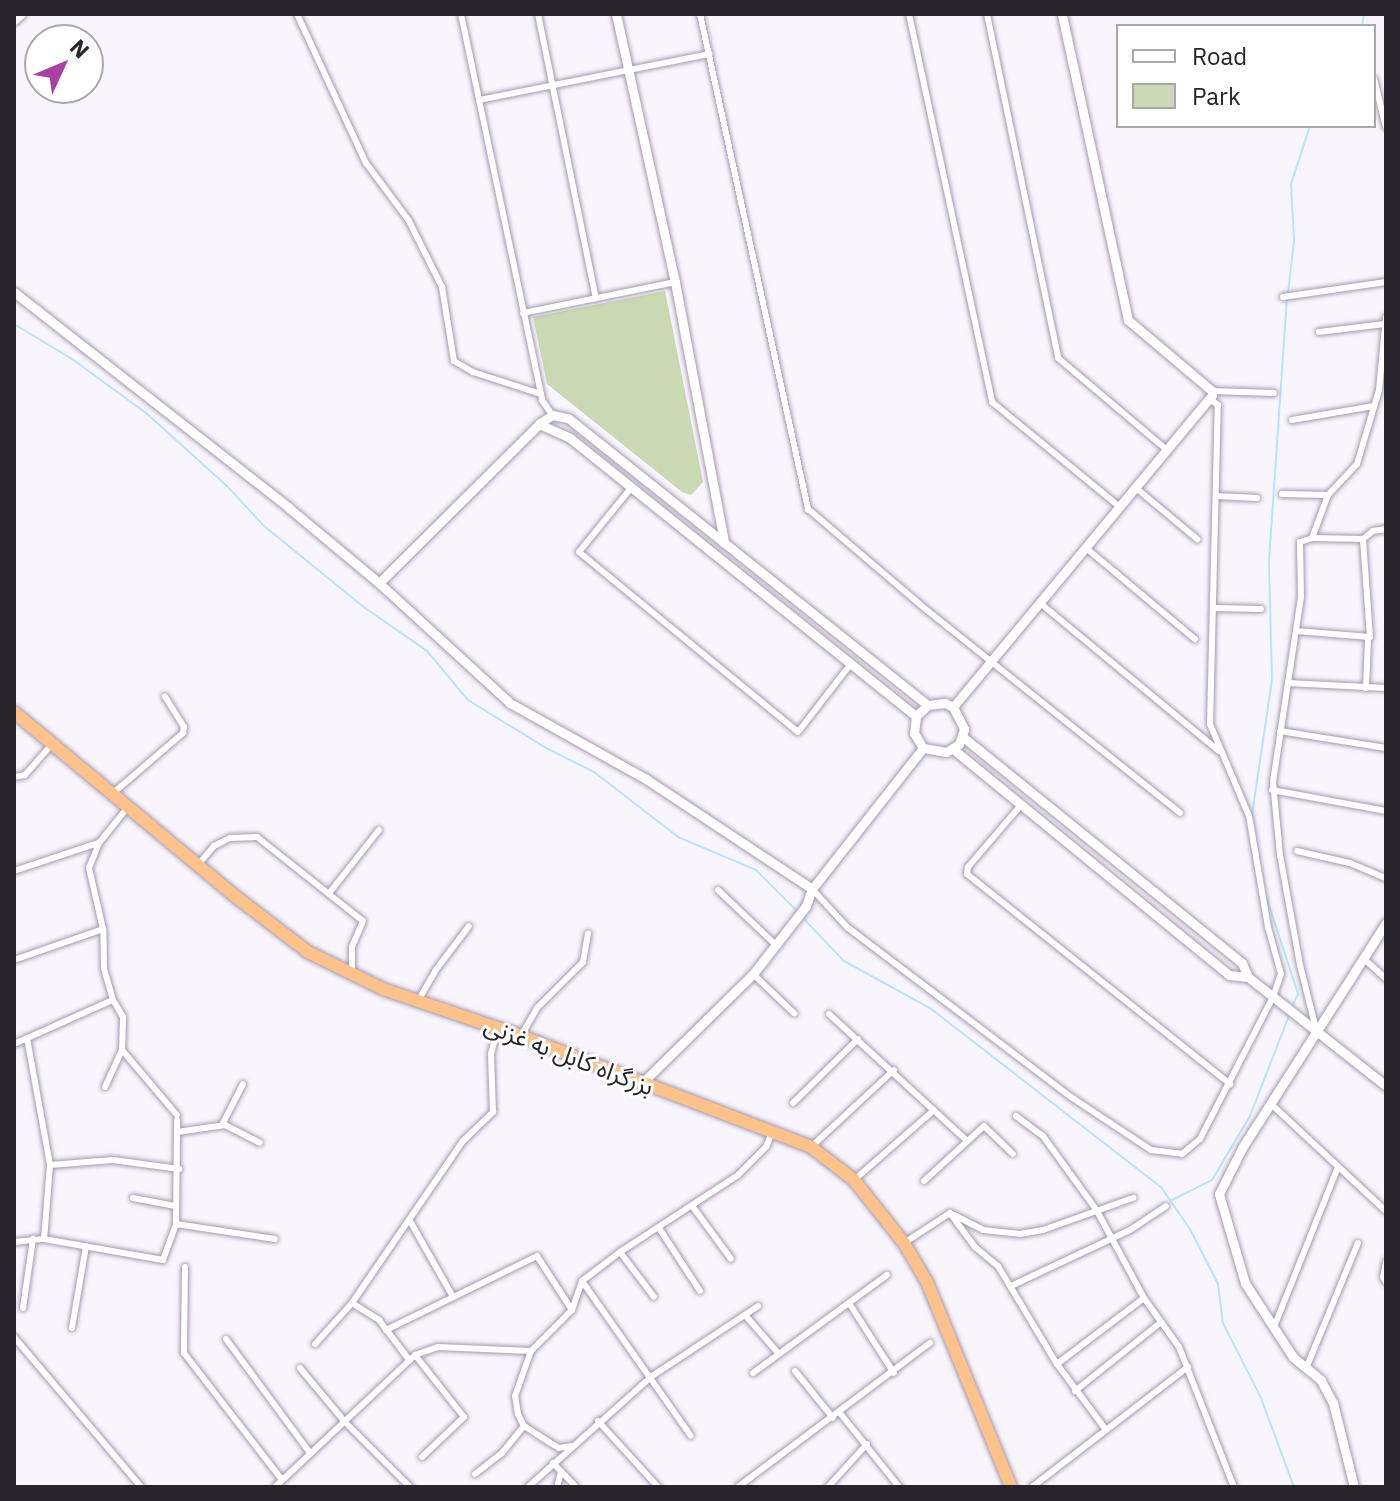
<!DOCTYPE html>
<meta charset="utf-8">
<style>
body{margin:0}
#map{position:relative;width:1400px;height:1501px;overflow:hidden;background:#f9f5fd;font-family:"IBM Plex Sans","Noto Sans Arabic",sans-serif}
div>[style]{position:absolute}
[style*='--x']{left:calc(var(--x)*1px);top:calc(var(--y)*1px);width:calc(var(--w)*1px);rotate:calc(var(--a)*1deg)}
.green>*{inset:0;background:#cad8b3}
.stream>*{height:2px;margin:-1px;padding:0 1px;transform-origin:1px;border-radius:1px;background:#b8e4fc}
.roads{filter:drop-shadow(0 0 2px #a49aae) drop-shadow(0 0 2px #a49aae)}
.street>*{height:6px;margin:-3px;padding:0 3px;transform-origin:3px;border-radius:3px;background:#fff}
.secondary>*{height:9px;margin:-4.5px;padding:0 4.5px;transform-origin:4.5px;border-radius:4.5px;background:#fff}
.highway>*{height:12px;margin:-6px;padding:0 6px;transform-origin:6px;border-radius:6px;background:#fdc18c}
span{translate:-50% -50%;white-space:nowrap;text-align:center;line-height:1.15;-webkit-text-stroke:6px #fff;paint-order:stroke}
.street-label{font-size:24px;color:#28242c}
.frame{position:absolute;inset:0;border:16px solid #28242c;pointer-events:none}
.legend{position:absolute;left:1116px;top:24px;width:260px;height:104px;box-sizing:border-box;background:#fff;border:2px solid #a9a7ab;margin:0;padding:10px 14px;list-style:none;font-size:24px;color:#28242c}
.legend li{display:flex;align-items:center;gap:16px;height:40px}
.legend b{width:40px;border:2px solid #a9a7ab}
.north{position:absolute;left:24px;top:24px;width:80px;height:80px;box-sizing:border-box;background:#fff;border:2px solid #a9a7ab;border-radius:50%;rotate:46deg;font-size:22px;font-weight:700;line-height:32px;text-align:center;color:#28242c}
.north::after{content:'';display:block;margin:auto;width:28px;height:36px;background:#a940a3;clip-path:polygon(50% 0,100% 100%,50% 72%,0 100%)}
</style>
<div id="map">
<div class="green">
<i style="clip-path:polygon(665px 291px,703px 482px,691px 495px,682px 492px,547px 384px,533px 317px)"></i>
</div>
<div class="stream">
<i style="--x:1362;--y:26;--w:12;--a:-81"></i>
<i style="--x:1288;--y:293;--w:52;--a:-83.4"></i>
<i style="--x:1294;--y:241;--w:57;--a:-93"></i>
<i style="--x:1291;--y:184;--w:61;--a:-71.9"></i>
<i style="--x:14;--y:324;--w:68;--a:31.1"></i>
<i style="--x:72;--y:359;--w:92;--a:36.1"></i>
<i style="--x:146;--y:413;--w:109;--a:42"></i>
<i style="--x:227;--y:486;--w:54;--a:47.2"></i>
<i style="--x:264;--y:526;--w:130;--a:39.1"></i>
<i style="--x:365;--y:608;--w:75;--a:34.7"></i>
<i style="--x:427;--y:651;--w:64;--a:50.1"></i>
<i style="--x:468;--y:700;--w:92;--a:31.6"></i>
<i style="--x:546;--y:748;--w:54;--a:26.6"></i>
<i style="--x:594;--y:772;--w:106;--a:37.7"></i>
<i style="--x:678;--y:837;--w:85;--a:22.9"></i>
<i style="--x:756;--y:870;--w:58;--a:45"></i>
<i style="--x:1252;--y:815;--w:137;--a:-81.6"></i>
<i style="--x:1272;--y:679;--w:118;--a:-91.5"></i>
<i style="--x:1269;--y:561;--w:262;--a:-86.1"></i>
<i style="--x:1266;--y:896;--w:103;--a:71.9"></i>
<i style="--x:1298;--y:994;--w:14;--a:115"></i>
<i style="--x:801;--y:916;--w:62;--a:46.3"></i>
<i style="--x:844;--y:961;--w:98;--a:28.7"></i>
<i style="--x:930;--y:1008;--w:292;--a:37.8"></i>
<i style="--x:1161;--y:1187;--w:51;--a:55.4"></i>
<i style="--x:1190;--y:1229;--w:62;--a:63"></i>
<i style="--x:1218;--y:1284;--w:39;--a:83"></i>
<i style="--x:1223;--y:1323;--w:84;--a:63.1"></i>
<i style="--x:1261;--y:1398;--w:95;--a:69.7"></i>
<i style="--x:1172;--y:1200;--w:45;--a:-26.6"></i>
<i style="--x:1212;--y:1180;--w:74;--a:-59.3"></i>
<i style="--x:1250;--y:1116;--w:110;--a:-68.8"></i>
</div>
<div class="roads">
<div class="street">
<i style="--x:297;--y:14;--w:164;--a:65.2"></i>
<i style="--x:366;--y:163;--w:72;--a:53.4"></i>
<i style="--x:409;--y:221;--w:74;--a:63.4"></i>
<i style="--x:442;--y:287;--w:75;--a:80.8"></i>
<i style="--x:454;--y:361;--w:22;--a:30"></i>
<i style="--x:473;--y:372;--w:71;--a:17.9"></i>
<i style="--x:461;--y:14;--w:394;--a:78.1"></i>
<i style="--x:542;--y:400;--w:18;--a:56"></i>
<i style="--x:538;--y:14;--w:290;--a:78.5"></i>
<i style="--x:700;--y:14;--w:507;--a:77.69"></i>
<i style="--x:808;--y:509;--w:157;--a:40.4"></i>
<i style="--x:928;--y:611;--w:323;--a:38.7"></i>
<i style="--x:909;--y:14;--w:397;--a:77.9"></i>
<i style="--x:992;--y:402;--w:166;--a:39.4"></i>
<i style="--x:987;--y:14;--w:351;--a:78.3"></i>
<i style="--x:1058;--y:358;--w:143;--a:40.2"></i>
<i style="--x:1374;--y:79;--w:49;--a:76"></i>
<i style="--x:479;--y:100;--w:235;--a:-11.3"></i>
<i style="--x:1283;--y:297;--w:104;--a:-8.3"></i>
<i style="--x:523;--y:313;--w:155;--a:-11.5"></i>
<i style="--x:1319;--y:332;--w:66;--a:-6.9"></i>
<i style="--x:1212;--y:391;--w:62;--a:1.8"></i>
<i style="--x:1292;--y:420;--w:83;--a:-9.7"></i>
<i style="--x:631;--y:488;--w:82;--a:129.1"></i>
<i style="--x:579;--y:552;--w:283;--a:39.4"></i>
<i style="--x:798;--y:732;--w:85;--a:-52.2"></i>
<i style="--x:1136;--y:488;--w:80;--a:39.9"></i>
<i style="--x:1282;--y:494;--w:46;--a:1.2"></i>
<i style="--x:1216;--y:496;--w:41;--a:2.8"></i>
<i style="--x:1312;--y:538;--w:51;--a:1.1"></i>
<i style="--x:1363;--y:539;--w:13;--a:-39"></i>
<i style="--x:1373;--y:531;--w:13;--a:-9"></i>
<i style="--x:1086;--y:548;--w:142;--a:39.9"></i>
<i style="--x:1040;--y:603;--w:232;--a:39.6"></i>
<i style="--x:1213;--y:608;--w:48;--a:1.2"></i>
<i style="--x:1296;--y:631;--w:74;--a:4.6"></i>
<i style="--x:1370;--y:637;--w:98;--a:-94.1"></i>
<i style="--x:1288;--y:683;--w:98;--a:2.9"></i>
<i style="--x:1366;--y:688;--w:49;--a:-87.7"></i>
<i style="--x:1280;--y:731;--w:107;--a:9.1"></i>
<i style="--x:14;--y:777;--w:11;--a:-10"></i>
<i style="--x:25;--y:775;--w:41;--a:-48.9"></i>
<i style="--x:1272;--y:790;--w:116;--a:10.4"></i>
<i style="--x:112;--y:794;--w:94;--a:-40.7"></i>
<i style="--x:183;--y:733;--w:6;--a:-81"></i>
<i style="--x:184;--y:727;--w:36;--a:-122"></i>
<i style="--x:1021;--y:805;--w:82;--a:130.5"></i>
<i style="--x:968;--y:867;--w:7;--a:98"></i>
<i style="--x:967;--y:874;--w:337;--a:38.6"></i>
<i style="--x:1297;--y:851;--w:54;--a:12.8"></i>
<i style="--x:1350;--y:863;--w:39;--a:23"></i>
<i style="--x:198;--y:865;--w:25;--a:-50"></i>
<i style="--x:214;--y:846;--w:18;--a:-27"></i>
<i style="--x:230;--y:838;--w:27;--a:-2"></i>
<i style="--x:257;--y:837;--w:135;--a:38.4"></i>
<i style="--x:363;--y:921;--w:28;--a:113"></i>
<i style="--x:352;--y:947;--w:27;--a:90"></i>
<i style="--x:14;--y:871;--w:89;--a:-18.4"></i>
<i style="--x:812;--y:889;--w:52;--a:47.4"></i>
<i style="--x:847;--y:927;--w:281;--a:37.2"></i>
<i style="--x:1071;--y:1097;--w:96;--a:33.5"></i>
<i style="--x:1151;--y:1150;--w:31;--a:7"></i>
<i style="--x:1182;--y:1154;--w:23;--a:-40"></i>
<i style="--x:1200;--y:1139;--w:160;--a:-62.8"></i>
<i style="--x:1273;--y:997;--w:24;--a:-71"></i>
<i style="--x:1281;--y:974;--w:49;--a:-105.5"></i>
<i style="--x:1268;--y:927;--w:113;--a:-99.7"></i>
<i style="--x:1249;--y:816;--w:100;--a:-113"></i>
<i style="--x:1210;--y:724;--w:319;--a:-88.6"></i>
<i style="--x:1218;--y:405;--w:10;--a:-143"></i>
<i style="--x:718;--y:890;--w:80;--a:43.5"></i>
<i style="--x:330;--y:892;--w:79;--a:-51.7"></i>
<i style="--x:1363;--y:958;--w:31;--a:42"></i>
<i style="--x:14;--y:960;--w:94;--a:-19.2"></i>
<i style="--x:753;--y:974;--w:57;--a:43.6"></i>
<i style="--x:418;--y:1001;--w:34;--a:-60"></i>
<i style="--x:435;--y:971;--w:56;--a:-52.9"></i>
<i style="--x:829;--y:1014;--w:188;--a:42.6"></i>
<i style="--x:1316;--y:1029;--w:66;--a:-104"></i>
<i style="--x:1300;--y:965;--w:112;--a:-100.3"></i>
<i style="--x:1280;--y:855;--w:73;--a:-95.5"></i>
<i style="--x:1273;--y:782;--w:188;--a:-81.4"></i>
<i style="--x:1301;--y:596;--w:54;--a:-91.1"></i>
<i style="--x:1300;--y:542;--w:13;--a:-18"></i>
<i style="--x:1312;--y:538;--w:46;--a:-69.6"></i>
<i style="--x:1328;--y:495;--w:42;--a:-46.9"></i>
<i style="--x:1357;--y:464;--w:77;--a:-73.4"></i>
<i style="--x:1379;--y:390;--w:73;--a:-84.5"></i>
<i style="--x:521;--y:1036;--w:32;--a:-60"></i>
<i style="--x:537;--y:1008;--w:65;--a:-45"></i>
<i style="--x:583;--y:962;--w:29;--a:-80"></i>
<i style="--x:27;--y:1038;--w:129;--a:79.7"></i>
<i style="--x:50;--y:1165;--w:74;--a:94.6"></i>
<i style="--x:14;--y:1044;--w:108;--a:-24"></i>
<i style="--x:122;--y:1050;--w:85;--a:49.8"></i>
<i style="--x:105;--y:1087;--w:41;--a:-65.3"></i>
<i style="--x:122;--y:1050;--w:33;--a:-88"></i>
<i style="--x:123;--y:1017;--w:20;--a:-120"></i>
<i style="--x:113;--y:1000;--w:33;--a:-106"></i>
<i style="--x:104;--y:968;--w:39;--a:-91"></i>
<i style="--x:103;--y:929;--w:63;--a:-102.9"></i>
<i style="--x:89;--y:868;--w:27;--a:-68"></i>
<i style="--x:99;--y:843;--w:46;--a:-51.1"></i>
<i style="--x:793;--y:1103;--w:91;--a:-44.6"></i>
<i style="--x:1270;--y:1103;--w:158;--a:43"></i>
<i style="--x:1016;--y:1116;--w:34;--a:37"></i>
<i style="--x:1043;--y:1136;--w:92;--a:54.2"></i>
<i style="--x:1097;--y:1211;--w:99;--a:61.6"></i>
<i style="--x:1144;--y:1298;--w:60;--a:54.5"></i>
<i style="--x:1179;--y:1347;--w:150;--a:68.6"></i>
<i style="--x:222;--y:1125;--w:46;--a:-62.9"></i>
<i style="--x:177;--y:1132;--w:49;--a:-8.3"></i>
<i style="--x:225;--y:1125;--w:39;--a:27"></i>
<i style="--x:811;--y:1147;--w:113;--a:-42.9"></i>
<i style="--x:50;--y:1165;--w:63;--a:-4.5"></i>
<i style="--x:113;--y:1160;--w:67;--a:7.8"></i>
<i style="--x:854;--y:1180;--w:106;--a:-41.2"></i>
<i style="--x:924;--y:1181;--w:81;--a:-42.5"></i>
<i style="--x:984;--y:1126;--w:40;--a:44"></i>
<i style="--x:133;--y:1198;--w:43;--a:10.8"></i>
<i style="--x:693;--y:1207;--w:64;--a:53.8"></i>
<i style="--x:950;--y:1213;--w:42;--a:53.7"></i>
<i style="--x:975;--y:1247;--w:30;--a:40"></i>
<i style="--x:998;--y:1266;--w:114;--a:59"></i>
<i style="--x:1057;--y:1364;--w:82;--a:53.4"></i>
<i style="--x:954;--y:1215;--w:33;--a:27"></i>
<i style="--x:983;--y:1230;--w:37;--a:6"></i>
<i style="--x:1020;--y:1234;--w:23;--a:-10"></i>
<i style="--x:1043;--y:1230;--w:96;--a:-19.6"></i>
<i style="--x:410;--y:1221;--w:85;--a:60.4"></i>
<i style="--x:176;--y:1224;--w:100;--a:8.6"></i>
<i style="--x:659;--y:1228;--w:75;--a:56.9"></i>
<i style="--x:14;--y:1242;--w:30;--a:-6"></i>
<i style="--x:44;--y:1239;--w:121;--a:10"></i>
<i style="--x:163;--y:1260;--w:38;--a:-70"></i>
<i style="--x:176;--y:1224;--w:104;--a:-89.4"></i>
<i style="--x:904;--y:1243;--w:55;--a:-33.1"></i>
<i style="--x:620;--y:1252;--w:56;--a:52.9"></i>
<i style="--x:1386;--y:1262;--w:15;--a:101"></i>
<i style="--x:1383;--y:1277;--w:6;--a:59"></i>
<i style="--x:185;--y:1267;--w:86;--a:90.7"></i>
<i style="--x:184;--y:1353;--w:160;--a:52.3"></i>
<i style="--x:582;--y:1281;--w:189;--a:54.9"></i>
<i style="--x:1011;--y:1286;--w:132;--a:-25.2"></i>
<i style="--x:1130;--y:1230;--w:43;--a:-33.7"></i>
<i style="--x:352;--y:1303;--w:32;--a:32"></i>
<i style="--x:379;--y:1320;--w:51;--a:52.9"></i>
<i style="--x:849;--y:1303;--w:83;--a:57.3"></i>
<i style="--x:23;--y:1308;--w:70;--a:-81.8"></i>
<i style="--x:745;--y:1315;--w:50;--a:49"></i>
<i style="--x:1274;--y:1327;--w:172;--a:-68.2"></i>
<i style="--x:72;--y:1328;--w:83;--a:-80.3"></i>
<i style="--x:386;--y:1330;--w:168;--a:-26.1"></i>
<i style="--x:537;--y:1256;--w:64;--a:57.1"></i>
<i style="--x:14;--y:1337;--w:197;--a:49.7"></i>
<i style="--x:226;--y:1339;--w:142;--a:53.6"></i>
<i style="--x:315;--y:1344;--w:55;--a:-47.9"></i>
<i style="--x:352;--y:1303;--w:196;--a:-55.6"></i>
<i style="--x:463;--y:1141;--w:42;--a:-44"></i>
<i style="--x:493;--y:1112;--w:58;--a:-92"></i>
<i style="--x:491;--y:1054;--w:27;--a:-75"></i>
<i style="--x:415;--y:1355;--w:79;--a:51.7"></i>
<i style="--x:464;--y:1417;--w:58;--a:136.4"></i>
<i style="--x:1057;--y:1364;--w:109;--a:-37.2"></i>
<i style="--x:1307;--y:1366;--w:133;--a:-67.5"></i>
<i style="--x:300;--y:1368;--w:70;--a:50.2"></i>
<i style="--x:345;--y:1422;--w:92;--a:45"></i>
<i style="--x:795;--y:1371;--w:60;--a:51"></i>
<i style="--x:753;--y:1373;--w:166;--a:-36.2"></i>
<i style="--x:1075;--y:1391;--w:110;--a:-38.7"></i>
<i style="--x:840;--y:1413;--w:95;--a:51.4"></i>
<i style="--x:598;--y:1421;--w:89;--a:47.7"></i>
<i style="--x:571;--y:1446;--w:12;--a:171"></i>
<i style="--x:559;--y:1448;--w:12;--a:-149"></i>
<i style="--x:549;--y:1442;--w:30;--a:-147"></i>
<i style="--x:524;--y:1426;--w:13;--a:-117"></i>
<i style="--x:518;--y:1414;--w:18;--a:-99"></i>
<i style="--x:515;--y:1396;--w:48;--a:-70.4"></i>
<i style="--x:531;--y:1351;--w:58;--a:-45"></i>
<i style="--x:572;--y:1310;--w:31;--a:-71"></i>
<i style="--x:582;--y:1281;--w:48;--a:-37.3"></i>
<i style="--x:620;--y:1252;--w:141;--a:-33.1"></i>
<i style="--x:738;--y:1175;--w:40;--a:-45"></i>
<i style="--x:766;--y:1147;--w:15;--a:-67"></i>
<i style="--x:553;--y:1463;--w:33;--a:46"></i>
<i style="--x:475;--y:1474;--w:34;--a:-38"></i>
<i style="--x:502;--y:1453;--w:35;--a:-51"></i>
<i style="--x:275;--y:1487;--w:192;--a:-43.3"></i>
<i style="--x:415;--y:1355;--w:24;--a:-19"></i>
<i style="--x:438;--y:1347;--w:93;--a:2.5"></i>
<i style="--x:528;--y:1487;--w:166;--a:-41.8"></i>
<i style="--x:652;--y:1376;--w:127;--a:-33.4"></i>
<i style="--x:557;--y:1487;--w:16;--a:-75"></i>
<i style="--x:738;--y:1487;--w:240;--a:-36.9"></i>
<i style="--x:828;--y:1487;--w:58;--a:-47.8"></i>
<i style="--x:1032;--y:1487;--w:197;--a:-37.6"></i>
</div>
<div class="secondary">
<i style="--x:616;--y:14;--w:274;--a:77.6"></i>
<i style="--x:675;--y:282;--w:265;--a:79.3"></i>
<i style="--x:14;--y:20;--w:9;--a:-41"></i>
<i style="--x:14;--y:292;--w:350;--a:38.1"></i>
<i style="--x:289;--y:508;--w:117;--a:39.8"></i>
<i style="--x:379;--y:583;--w:178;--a:42.5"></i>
<i style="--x:510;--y:703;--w:156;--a:29.2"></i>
<i style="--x:646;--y:779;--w:199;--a:33.5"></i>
<i style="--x:539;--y:424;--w:34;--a:24"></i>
<i style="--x:570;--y:438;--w:444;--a:38.8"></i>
<i style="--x:379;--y:583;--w:226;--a:-44.8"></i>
<i style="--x:539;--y:424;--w:16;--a:-35"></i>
<i style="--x:552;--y:415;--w:16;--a:11"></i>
<i style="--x:568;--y:418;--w:460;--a:38.6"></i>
<i style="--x:928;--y:705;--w:17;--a:-7"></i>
<i style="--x:945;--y:703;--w:9;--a:27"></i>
<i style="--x:953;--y:707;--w:25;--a:63"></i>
<i style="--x:964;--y:729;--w:16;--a:108"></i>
<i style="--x:959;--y:744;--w:15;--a:148"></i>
<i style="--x:946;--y:752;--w:23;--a:-170"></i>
<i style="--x:923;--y:748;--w:17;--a:-121"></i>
<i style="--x:914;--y:733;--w:17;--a:-83"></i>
<i style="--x:916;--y:716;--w:16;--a:-43"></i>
<i style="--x:953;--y:707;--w:405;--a:-50.3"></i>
<i style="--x:1212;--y:395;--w:4;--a:-90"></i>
<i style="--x:1212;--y:391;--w:110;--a:-139.8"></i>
<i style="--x:1128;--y:320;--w:313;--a:-102.2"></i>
<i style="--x:963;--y:737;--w:359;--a:39"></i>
<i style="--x:1242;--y:963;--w:15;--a:67"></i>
<i style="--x:1248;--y:977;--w:176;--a:38.3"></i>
<i style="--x:953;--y:749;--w:357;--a:39.3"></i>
<i style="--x:1229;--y:975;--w:19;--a:6"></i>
<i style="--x:642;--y:1083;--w:156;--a:-44.5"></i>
<i style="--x:753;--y:974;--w:86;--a:-52.1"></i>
<i style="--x:806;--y:906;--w:18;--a:-71"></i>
<i style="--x:812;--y:889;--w:179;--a:-51.8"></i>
<i style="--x:1354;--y:1487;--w:87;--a:-104"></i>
<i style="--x:1333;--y:1403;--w:26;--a:-118"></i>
<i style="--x:1321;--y:1380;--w:36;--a:-141"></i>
<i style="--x:1293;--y:1357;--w:88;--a:-123"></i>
<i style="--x:1245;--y:1283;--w:93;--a:-106.3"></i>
<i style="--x:1219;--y:1194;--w:51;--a:-63.4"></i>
<i style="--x:1242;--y:1148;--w:267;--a:-57.4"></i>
</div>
<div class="highway">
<i style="--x:14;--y:712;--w:288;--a:39.8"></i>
<i style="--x:235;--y:896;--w:92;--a:37.5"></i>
<i style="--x:308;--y:952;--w:84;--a:26.3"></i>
<i style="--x:383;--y:989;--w:146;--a:18.8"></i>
<i style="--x:521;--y:1036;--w:311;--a:20.9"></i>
<i style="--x:811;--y:1147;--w:54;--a:37.5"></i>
<i style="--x:854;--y:1180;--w:80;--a:51.6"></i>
<i style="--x:904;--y:1243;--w:45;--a:59.5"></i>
<i style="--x:927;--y:1282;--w:222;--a:67.7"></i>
</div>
</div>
<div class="street-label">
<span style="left:569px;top:1056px;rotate:21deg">بزرگراه کابل به غزنی</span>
</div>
<div class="frame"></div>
<ul class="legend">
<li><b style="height:10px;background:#fff"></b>Road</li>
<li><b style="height:22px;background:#cad8b3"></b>Park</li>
</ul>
<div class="north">N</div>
</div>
